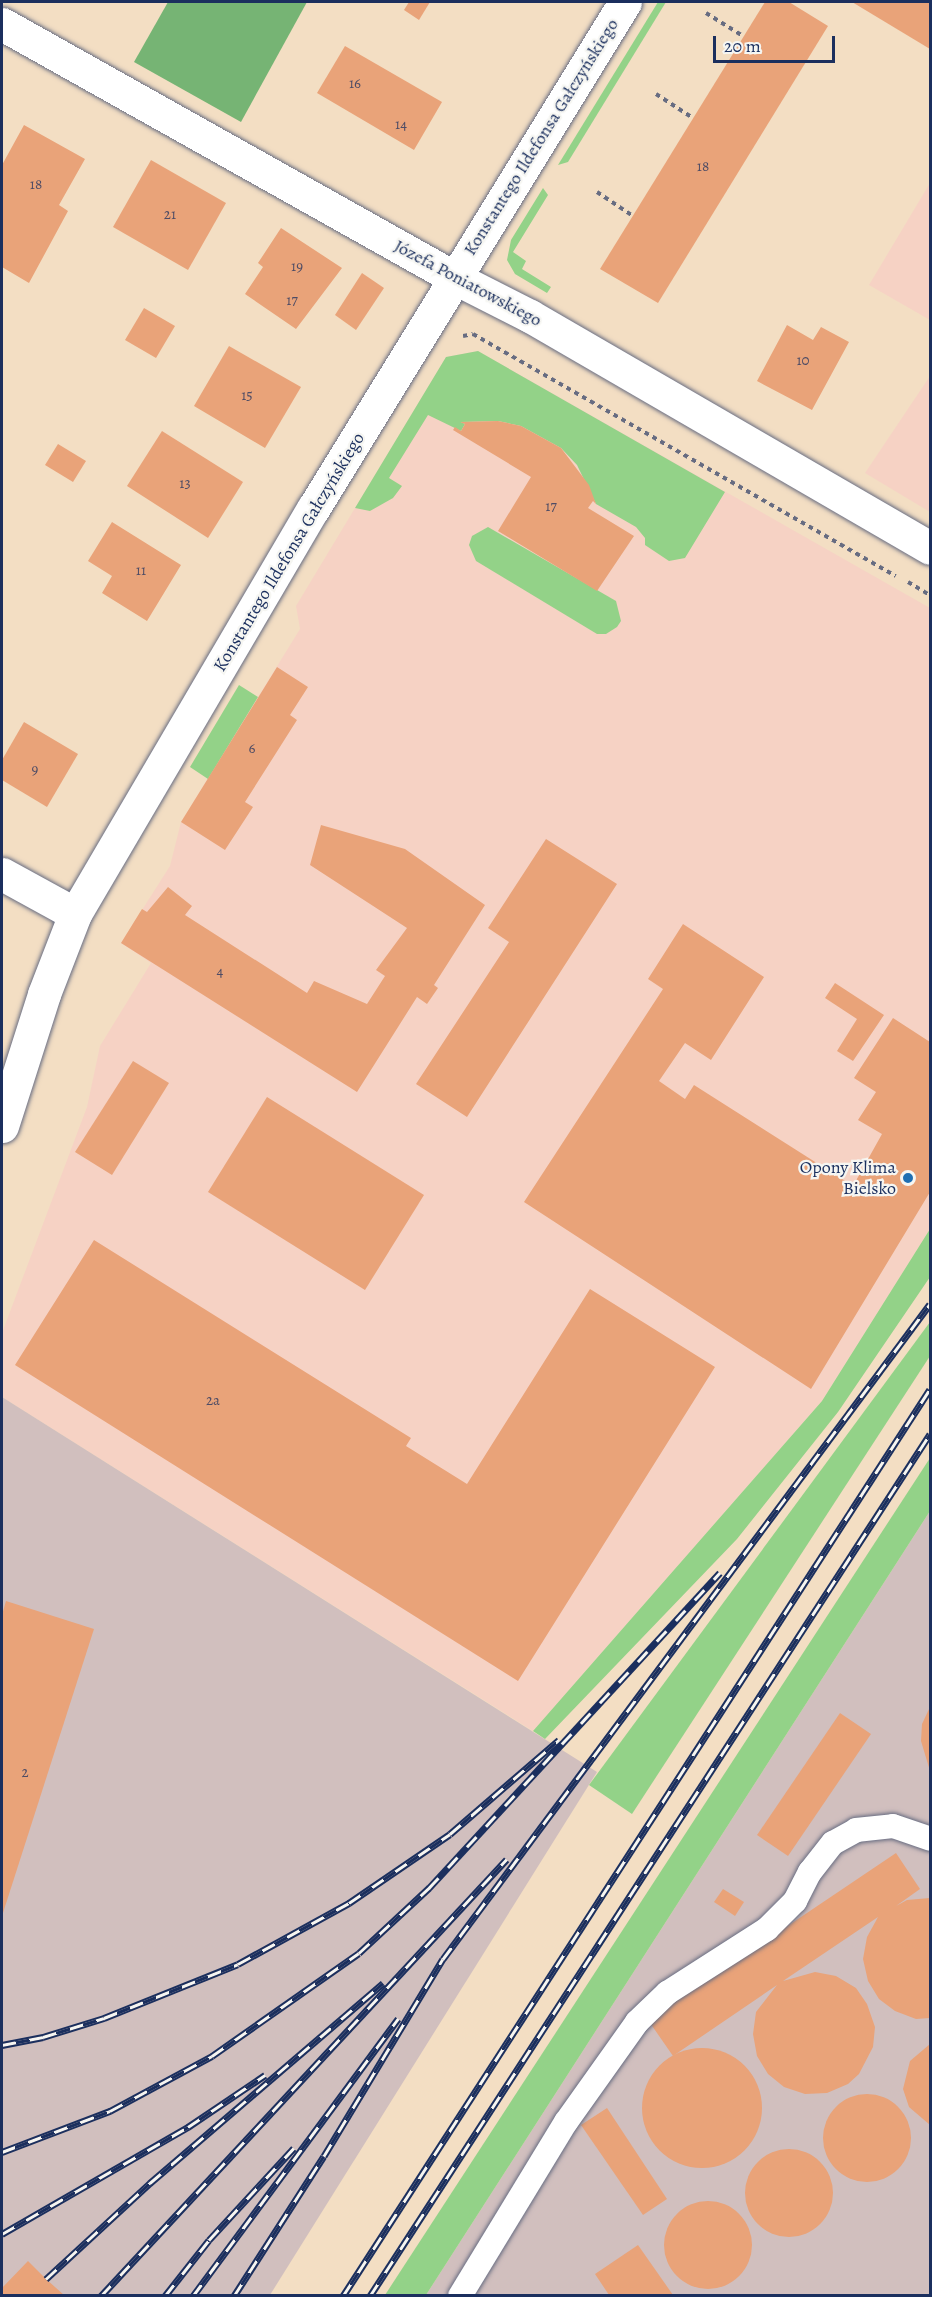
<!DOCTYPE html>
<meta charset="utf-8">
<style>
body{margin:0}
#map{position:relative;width:932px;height:2297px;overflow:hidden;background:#f3dec3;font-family:Alegreya,serif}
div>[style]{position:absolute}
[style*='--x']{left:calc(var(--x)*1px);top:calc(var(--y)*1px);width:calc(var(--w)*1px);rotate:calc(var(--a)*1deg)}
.built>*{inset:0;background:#f6d2c4}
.industrial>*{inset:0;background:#d1bfbe}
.green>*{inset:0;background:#93d288}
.forest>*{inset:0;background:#76b474}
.building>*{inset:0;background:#e9a379}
.round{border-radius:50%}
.path>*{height:4px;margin-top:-2px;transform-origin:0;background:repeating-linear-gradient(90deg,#676c81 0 4.5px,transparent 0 9px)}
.roads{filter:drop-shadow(0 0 2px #676c81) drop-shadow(0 0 2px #676c81)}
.lane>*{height:24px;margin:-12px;padding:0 12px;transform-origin:12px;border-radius:12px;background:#fff}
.street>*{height:33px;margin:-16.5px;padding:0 16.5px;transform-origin:16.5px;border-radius:16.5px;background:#fff}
.rail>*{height:7px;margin-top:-3.5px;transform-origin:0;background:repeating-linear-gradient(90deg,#f6f6f2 0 14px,#1b2f5e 0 28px);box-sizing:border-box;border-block:2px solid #1b2f5e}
.dots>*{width:16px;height:16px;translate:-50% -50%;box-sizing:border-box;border:3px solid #f6f6f2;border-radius:50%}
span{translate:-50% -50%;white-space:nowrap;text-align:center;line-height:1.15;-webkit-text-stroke:4.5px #f6f6f2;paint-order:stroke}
.number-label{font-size:15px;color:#4e4c65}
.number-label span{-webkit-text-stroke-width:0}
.street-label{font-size:18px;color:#1b2f5e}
.poi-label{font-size:18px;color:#1b2f5e}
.right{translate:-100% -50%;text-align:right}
.frame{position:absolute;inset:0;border:3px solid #1b2f5e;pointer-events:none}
.scale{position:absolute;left:713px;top:36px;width:122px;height:27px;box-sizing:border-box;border:3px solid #1b2f5e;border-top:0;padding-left:8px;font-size:18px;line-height:21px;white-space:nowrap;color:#1b2f5e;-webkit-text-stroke:4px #f6f6f2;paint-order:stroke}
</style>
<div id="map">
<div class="built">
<i style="clip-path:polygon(930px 183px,930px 320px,869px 285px)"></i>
<i style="clip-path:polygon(478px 351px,930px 608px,930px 1229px,822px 1401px,533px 1731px,2px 1397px,2px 1333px,87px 1107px,100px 1046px,151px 963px,121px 943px,170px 866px,181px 822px,300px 629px,296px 606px,446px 357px)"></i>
<i style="clip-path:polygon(930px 376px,930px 512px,865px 473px)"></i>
</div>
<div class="industrial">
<i style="clip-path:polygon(2px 1397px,597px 1772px,270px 2295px,2px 2295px)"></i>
<i style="clip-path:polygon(930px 1511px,930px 2295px,426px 2295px)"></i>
</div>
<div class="green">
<i style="clip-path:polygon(658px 2px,666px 2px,568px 162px,558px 165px)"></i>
<i style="clip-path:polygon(543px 188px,548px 195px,513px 252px,526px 261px,522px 269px,551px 287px,547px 293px,515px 274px,507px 260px,511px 240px)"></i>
<i style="clip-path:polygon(478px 351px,725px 492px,685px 558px,669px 561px,645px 545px,645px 538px,636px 527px,596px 504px,577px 465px,561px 448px,521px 426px,498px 421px,461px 422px,465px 424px,461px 431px,428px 415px,389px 478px,402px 486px,393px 498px,370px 511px,355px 508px,446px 357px)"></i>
<i style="clip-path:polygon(488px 527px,616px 601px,621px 621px,617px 627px,606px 634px,597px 634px,476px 561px,469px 545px,472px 536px)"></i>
<i style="clip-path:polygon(239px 685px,258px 697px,208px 779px,190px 767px)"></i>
<i style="clip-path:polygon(930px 1229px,930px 1277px,838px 1412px,737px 1539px,545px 1739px,533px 1731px,822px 1401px)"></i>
<i style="clip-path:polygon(930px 1322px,930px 1356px,632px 1814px,589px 1785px)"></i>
<i style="clip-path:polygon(930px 1458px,930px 1511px,426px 2295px,385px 2295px)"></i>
</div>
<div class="forest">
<i style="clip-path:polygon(168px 2px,307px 2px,241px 122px,134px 62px)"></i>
</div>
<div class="building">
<i style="clip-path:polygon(409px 2px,430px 2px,419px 20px,404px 10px)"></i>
<i style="clip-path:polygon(765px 2px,789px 2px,828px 26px,658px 303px,600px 269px)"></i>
<i style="clip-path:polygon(852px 2px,930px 2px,930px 49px)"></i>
<i style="clip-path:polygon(345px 46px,442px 102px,414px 150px,317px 93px)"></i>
<i style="clip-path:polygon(24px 125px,85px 159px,59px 205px,68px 211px,29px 283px,2px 267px,2px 165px)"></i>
<i style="clip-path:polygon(151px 160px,226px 203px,188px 270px,113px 227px)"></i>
<i style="clip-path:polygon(281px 228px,342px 268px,296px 329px,245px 294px,263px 267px,258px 263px)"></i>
<i style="clip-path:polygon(362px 273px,384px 288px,356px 330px,335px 315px)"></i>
<i style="clip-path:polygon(144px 308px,175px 326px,156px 358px,125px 340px)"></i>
<i style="clip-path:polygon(787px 325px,813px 340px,821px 327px,849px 342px,812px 410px,757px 381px)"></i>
<i style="clip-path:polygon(229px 346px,301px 387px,265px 448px,194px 406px)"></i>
<i style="clip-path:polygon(498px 421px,521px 426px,561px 448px,589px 485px,596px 504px,593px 501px,588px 508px,634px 536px,597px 591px,498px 531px,531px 477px,453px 430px,455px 427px,461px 431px,465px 424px,460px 422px)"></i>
<i style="clip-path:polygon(162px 431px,243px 482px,208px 538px,127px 486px)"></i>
<i style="clip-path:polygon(58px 444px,86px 461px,73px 482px,45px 465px)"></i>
<i style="clip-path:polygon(112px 522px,181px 565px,147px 621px,102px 593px,112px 576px,88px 561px)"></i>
<i style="clip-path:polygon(277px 667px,308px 687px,290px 715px,297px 720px,245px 802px,253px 807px,225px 850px,181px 822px)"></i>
<i style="clip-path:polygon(24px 722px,78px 754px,47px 807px,2px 780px,2px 760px)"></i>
<i style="clip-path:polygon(321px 825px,405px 849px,485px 905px,434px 985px,438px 988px,427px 1004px,417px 997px,357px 1092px,121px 943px,142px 909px,147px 912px,168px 887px,192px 906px,185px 915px,307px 993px,314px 981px,367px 1004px,385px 976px,376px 970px,407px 928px,310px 865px)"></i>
<i style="clip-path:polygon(546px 839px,617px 884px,467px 1117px,416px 1084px,509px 942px,488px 928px)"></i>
<i style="clip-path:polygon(683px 924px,764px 977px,711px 1060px,685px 1043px,659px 1081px,685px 1099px,694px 1085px,853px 1186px,882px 1134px,858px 1120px,876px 1092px,854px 1078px,893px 1018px,930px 1042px,930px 1192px,811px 1389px,524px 1202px,663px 989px,648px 979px)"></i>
<i style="clip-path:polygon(835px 983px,884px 1015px,853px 1061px,837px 1051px,857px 1019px,825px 998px)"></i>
<i style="clip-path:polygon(133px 1061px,169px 1083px,112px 1175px,75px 1152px)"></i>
<i style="clip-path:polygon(267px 1097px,424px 1195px,365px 1290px,208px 1192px)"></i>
<i style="clip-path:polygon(94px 1240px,411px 1438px,406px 1446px,467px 1484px,590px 1289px,715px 1367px,518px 1681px,15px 1365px)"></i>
<i style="clip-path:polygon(6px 1601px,94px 1629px,2px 1916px,2px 1615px)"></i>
<i style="clip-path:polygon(930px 1707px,930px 1771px,921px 1741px,922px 1724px)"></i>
<i style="clip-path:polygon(840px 1713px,871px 1734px,788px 1856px,757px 1835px)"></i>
<i style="clip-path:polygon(896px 1853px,920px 1889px,896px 1906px,907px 1900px,930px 1898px,930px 2018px,916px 2019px,895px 2011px,879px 1999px,868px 1981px,863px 1959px,867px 1937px,878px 1917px,783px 1981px,815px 1972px,836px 1976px,856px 1988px,867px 2004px,875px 2027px,873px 2047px,859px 2074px,848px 2084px,827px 2093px,805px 2094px,784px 2087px,768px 2074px,757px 2056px,753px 2034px,756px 2012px,777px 1985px,673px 2056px,648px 2020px)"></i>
<i style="clip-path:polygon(723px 1889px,744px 1902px,735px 1916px,714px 1902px)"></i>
<i style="clip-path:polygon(930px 2044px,930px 2125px,909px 2107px,903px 2089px,910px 2061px)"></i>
<i class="round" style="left:642px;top:2048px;width:120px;height:120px"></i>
<i class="round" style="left:823px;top:2094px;width:88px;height:88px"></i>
<i style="clip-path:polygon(607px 2108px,667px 2199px,643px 2215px,581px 2125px)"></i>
<i class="round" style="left:745px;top:2149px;width:88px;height:88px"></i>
<i class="round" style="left:664px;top:2201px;width:88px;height:88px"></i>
<i style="clip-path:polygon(638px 2245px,673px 2295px,609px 2295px,595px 2274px)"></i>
<i style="clip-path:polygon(28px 2261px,46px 2279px,64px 2295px,2px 2295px,2px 2288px)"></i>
</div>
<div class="path">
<i style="--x:706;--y:13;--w:44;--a:31.9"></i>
<i style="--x:656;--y:94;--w:44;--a:33"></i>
<i style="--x:597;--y:192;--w:43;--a:33.7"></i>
<i style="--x:463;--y:336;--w:10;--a:-11"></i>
<i style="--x:473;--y:334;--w:487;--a:29.8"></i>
<i style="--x:908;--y:582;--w:26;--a:31"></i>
</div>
<div class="roads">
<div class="lane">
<i style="--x:460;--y:2296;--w:204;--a:-58.7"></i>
<i style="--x:566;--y:2122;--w:123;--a:-54.6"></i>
<i style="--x:637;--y:2022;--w:42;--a:-44"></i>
<i style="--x:667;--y:1993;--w:119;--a:-32.6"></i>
<i style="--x:767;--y:1929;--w:40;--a:-45"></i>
<i style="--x:795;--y:1901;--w:33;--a:-63"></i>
<i style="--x:810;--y:1872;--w:37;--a:-52"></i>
<i style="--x:833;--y:1843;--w:26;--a:-29"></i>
<i style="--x:856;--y:1830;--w:37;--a:-6"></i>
<i style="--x:893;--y:1826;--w:39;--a:19"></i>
</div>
<div class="street">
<i style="--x:2;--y:24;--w:519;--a:29.28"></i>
<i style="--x:455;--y:278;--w:84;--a:26.9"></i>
<i style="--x:530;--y:316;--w:462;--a:30.1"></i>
<i style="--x:2;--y:874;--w:83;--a:28.7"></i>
<i style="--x:2;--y:1126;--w:139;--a:-72.3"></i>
<i style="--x:44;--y:994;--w:86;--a:-68.8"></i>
<i style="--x:75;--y:914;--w:470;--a:-59.6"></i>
<i style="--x:313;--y:509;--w:595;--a:-58.39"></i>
</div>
</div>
<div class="rail">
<i style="--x:2;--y:2045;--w:42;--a:-11"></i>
<i style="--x:43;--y:2037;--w:64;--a:-17.3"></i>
<i style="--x:104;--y:2018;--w:144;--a:-21.9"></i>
<i style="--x:238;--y:1964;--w:127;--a:-28.8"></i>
<i style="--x:349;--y:1903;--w:122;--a:-34.3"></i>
<i style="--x:450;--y:1834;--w:144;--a:-40.8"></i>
<i style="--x:2;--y:2152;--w:116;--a:-20.8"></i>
<i style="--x:110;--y:2111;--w:116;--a:-28.3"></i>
<i style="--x:212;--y:2056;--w:179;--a:-35"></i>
<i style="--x:359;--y:1953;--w:96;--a:-42.9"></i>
<i style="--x:429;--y:1888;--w:429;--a:-47.3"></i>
<i style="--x:2;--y:2234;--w:215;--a:-29.9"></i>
<i style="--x:188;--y:2127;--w:93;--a:-34"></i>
<i style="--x:46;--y:2279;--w:142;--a:-42.7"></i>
<i style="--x:150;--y:2183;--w:307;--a:-40.6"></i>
<i style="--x:101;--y:2296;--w:596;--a:-47.11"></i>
<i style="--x:165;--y:2296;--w:71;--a:-51.8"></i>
<i style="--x:209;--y:2240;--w:125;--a:-47.3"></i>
<i style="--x:193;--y:2296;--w:345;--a:-53.5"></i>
<i style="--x:234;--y:2296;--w:166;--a:-57.3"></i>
<i style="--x:324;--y:2156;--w:230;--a:-58.9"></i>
<i style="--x:443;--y:1959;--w:816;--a:-53.37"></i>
<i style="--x:343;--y:2296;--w:1080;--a:-57.09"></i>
<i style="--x:370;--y:2296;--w:1028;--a:-56.99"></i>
</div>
<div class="dots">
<i style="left:908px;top:1178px;background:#1f6fb2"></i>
</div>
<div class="number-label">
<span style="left:355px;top:84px">16</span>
<span style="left:401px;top:125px">14</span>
<span style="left:703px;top:167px">18</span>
<span style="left:36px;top:185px">18</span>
<span style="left:170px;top:215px">21</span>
<span style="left:297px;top:267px">19</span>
<span style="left:292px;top:301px">17</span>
<span style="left:803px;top:361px">10</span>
<span style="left:247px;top:396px">15</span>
<span style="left:185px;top:484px">13</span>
<span style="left:551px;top:507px">17</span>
<span style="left:141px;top:571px">11</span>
<span style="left:252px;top:749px">6</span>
<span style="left:35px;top:770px">9</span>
<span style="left:220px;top:972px">4</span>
<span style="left:213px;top:1401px">2a</span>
<span style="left:25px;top:1773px">2</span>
</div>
<div class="street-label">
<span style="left:541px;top:137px;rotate:-58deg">Konstantego Ildefonsa Gałczyńskiego</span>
<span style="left:468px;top:283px;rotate:28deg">Józefa Poniatowskiego</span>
<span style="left:289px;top:552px;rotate:-59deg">Konstantego Ildefonsa Gałczyńskiego</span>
</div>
<div class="poi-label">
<span class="right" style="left:896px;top:1178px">Opony Klima<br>Bielsko</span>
</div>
<div class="frame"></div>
<div class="scale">20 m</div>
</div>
